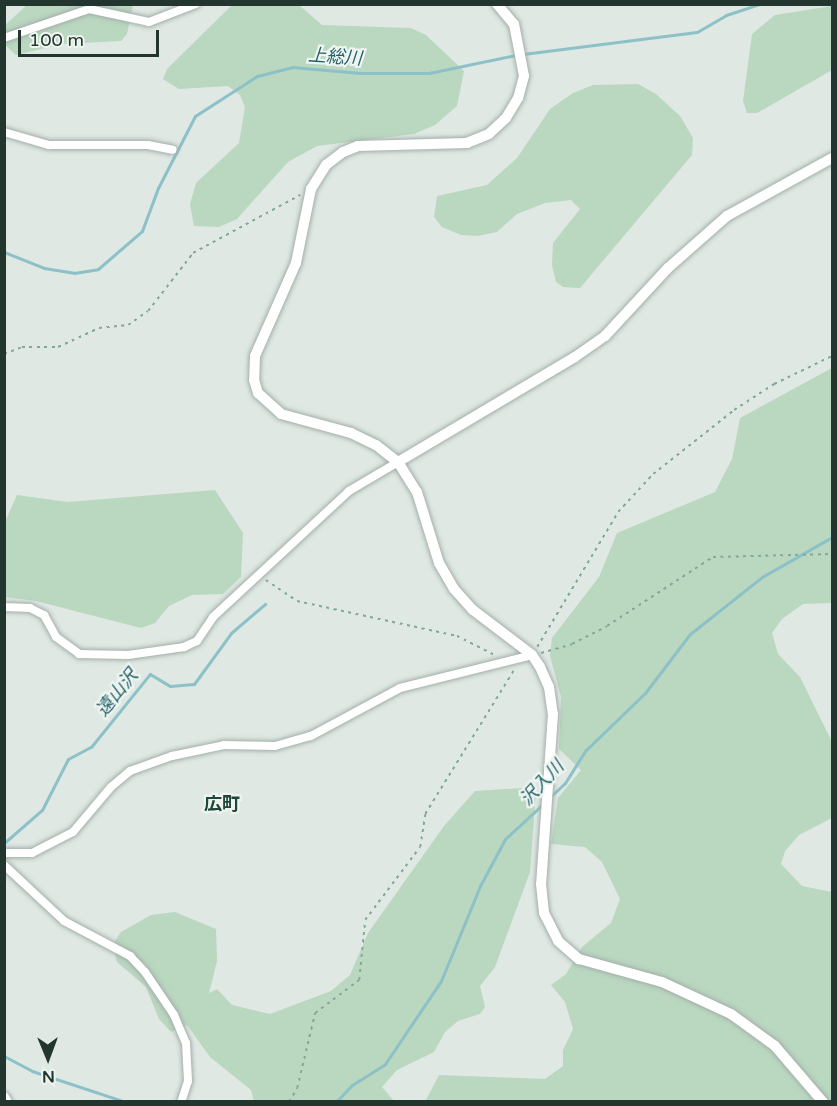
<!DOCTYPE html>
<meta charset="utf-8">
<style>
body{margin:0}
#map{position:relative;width:837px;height:1106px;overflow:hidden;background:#dfe8e3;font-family:"Varela Round","Noto Sans JP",sans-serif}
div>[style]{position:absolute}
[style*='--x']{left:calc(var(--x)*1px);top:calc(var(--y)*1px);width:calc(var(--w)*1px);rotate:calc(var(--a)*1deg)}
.green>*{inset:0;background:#bad7c0}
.stream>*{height:3px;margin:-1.5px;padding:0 1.5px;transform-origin:1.5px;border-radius:1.5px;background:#8cc1c7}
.path>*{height:1.5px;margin-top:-0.75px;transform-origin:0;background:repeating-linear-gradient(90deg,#83a89a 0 3px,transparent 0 7.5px)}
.roads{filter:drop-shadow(0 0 2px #a3afa9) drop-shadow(0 0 2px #a3afa9)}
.minor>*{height:8px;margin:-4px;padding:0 4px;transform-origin:4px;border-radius:4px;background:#fff}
.tertiary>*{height:10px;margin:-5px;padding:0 5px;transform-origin:5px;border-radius:5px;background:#fff}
span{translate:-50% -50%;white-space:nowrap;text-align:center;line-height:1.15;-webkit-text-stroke:4.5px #eef5f1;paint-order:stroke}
.water-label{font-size:18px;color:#24616a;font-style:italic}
.neighbourhood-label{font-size:18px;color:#21453a;font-weight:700}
.frame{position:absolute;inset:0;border:6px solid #22362f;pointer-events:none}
.north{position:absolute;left:18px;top:1028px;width:60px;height:60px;-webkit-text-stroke:4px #eef5f1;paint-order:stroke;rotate:179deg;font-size:16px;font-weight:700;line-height:24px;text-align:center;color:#22362f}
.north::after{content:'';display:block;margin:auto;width:21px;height:27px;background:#22362f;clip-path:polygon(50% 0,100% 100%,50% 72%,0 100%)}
.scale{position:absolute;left:18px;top:30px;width:141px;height:27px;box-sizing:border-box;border:3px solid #22362f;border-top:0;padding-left:8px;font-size:18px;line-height:21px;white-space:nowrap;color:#22362f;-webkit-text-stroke:4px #eef5f1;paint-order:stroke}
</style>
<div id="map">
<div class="green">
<i style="clip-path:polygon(233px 4px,299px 5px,322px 25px,411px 28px,426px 35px,464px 71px,457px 106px,435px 125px,414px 134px,317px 146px,288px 162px,237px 219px,219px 227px,194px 226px,190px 204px,196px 183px,239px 143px,245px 107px,240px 95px,228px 86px,179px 89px,163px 79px,167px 69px)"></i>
<i style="clip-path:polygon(27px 5px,133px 5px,127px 34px,121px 41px,62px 44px,16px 55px,5px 45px,5px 25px)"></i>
<i style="clip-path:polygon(832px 6px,832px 70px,757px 113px,747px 113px,743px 101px,752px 34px,775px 15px)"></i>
<i style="clip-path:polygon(638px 84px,656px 94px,680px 116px,693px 138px,692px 155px,580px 288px,563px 287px,556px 282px,552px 265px,553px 243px,580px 209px,571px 200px,545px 203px,517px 214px,497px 232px,478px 236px,461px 235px,442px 227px,434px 217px,437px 196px,487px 185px,517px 158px,550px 109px,573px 93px,593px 85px)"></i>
<i style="clip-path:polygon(832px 368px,832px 603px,803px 604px,782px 619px,772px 633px,778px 654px,800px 677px,832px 742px,832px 818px,799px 835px,785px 851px,781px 864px,802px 886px,832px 892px,832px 1101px,425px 1102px,439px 1075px,545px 1079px,563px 1066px,563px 1050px,573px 1029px,565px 1002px,551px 985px,566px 974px,582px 947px,611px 923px,620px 899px,602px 862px,585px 847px,551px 844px,558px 798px,581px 770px,559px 749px,561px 697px,550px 656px,552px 638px,599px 577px,617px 533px,715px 492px,732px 459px,740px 418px)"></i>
<i style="clip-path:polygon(215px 490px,243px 533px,241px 577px,223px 594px,192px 595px,169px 606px,155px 623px,141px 628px,36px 601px,5px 597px,5px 522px,17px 495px,68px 502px)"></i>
<i style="clip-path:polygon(523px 788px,536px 791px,530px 872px,495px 967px,480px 986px,485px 1007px,480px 1014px,458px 1021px,445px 1032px,434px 1052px,397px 1070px,382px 1087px,394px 1101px,254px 1101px,251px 1090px,210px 1057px,187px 1025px,171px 1032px,159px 1019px,146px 987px,117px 962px,113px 944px,121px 932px,151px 915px,175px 912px,216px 929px,217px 961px,209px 993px,217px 989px,232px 1005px,270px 1014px,331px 991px,350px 975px,368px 933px,444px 826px,475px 791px)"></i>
</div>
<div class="stream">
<i style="--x:523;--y:54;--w:175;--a:-7.2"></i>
<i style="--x:697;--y:32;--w:34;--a:-30"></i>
<i style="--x:726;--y:15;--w:35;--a:-18"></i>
<i style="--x:4;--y:252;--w:43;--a:21.8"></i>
<i style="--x:44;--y:268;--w:30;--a:9"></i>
<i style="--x:74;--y:273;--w:24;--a:-9"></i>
<i style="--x:98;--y:269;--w:58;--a:-40.8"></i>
<i style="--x:142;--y:231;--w:46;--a:-69.6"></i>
<i style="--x:158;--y:188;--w:81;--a:-62.8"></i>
<i style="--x:195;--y:116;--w:74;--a:-32.8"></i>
<i style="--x:257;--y:76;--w:36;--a:-14"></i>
<i style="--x:292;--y:67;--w:69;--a:5"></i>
<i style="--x:361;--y:73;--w:68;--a:0"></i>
<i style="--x:429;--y:73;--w:89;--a:-11.7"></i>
<i style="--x:551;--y:796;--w:19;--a:-43"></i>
<i style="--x:565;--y:783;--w:39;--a:-58"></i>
<i style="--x:586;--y:750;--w:82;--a:-44"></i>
<i style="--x:645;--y:693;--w:74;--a:-52.7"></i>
<i style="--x:690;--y:634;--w:92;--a:-38.4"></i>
<i style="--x:762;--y:577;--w:81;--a:-29.7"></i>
<i style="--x:4;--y:843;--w:50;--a:-41"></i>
<i style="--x:42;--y:810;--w:57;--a:-63"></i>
<i style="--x:68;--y:759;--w:26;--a:-28"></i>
<i style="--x:91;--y:747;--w:94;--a:-51.1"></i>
<i style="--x:150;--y:674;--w:23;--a:31"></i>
<i style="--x:170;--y:686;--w:24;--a:-5"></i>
<i style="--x:194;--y:684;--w:63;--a:-54"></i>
<i style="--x:231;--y:633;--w:45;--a:-40.5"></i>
<i style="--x:4;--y:1056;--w:32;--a:28"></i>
<i style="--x:32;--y:1071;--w:99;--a:18.3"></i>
<i style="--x:336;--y:1102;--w:23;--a:-47"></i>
<i style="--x:352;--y:1085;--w:39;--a:-32"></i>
<i style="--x:385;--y:1064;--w:100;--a:-56"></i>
<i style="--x:441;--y:981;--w:103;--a:-67.7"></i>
<i style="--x:480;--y:886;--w:53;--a:-62"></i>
<i style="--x:505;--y:839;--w:53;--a:-42.7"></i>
</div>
<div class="path">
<i style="--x:4;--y:354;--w:19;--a:-21"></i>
<i style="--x:22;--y:347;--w:36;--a:0"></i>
<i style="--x:58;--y:347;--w:45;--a:-24.9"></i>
<i style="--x:99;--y:328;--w:29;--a:-6"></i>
<i style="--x:128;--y:325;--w:24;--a:-35"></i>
<i style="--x:148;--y:311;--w:73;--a:-52.2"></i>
<i style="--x:193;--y:253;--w:122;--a:-28.5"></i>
<i style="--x:266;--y:580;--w:37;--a:34"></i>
<i style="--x:297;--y:601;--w:164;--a:12.3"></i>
<i style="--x:457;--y:636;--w:42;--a:26.6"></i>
<i style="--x:537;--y:647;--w:157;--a:-59"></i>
<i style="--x:618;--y:512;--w:52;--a:-47.4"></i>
<i style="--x:653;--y:474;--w:103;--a:-38.3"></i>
<i style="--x:734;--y:410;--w:48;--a:-33"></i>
<i style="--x:774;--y:384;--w:64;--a:-25.8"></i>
<i style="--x:541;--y:653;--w:32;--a:-16"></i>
<i style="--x:572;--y:644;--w:39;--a:-27"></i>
<i style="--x:607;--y:626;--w:126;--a:-33.1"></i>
<i style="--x:713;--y:557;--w:119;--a:-1.4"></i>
<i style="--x:289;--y:1102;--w:16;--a:-60"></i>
<i style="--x:297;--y:1088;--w:77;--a:-76.5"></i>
<i style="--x:315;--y:1013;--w:55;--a:-36.9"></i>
<i style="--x:359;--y:980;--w:60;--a:-84.3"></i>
<i style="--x:365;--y:920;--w:91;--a:-53"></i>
<i style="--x:420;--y:847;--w:33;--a:-81"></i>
<i style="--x:425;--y:814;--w:169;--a:-58.3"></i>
</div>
<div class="roads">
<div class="minor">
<i style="--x:4;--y:38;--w:90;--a:-18.8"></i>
<i style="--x:89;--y:9;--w:61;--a:12.2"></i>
<i style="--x:149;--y:22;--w:50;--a:-21"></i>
<i style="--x:4;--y:132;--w:47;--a:16.1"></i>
<i style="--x:49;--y:145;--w:99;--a:0"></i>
<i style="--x:148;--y:145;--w:25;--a:11"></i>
<i style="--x:4;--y:607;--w:26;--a:2"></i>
<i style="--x:30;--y:608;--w:16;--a:27"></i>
<i style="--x:44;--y:615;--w:25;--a:61"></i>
<i style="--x:56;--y:637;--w:29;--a:36"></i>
<i style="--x:79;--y:654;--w:49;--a:1.2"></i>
<i style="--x:128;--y:655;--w:57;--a:-8.1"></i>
<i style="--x:184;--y:647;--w:14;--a:-25"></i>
<i style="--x:197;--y:641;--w:29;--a:-56"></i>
<i style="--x:213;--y:617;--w:185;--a:-42.8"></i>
<i style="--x:349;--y:491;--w:57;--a:-30.6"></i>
<i style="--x:4;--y:853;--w:28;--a:0"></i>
<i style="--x:32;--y:853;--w:46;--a:-27.1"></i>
<i style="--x:73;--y:832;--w:59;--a:-49.8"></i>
<i style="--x:111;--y:787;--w:25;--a:-40"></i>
<i style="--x:130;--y:771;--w:45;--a:-19.7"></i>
<i style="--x:172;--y:756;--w:53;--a:-11.9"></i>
<i style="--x:224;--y:745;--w:51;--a:1.1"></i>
<i style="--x:275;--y:746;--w:37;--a:-16"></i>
<i style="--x:311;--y:736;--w:101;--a:-28.3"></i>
<i style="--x:400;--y:688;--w:136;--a:-14"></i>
<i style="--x:4;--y:865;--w:82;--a:43"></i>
<i style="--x:64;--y:921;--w:75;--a:27.9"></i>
<i style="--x:130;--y:956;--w:22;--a:47"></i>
<i style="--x:145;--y:972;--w:52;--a:56"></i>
<i style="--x:174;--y:1015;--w:30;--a:67"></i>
<i style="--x:186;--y:1043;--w:38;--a:87"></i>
<i style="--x:188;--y:1081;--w:22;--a:108"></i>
</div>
<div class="tertiary">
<i style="--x:497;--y:4;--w:26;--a:50"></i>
<i style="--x:514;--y:24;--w:53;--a:79.1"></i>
<i style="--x:524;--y:76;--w:23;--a:105"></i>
<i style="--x:518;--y:98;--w:23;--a:121"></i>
<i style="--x:506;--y:118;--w:23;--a:137"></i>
<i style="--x:489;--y:134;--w:24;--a:158"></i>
<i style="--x:467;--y:143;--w:109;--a:178.4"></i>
<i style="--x:358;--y:146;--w:16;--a:158"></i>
<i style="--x:343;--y:152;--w:21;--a:143"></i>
<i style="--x:326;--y:165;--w:28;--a:122"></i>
<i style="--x:311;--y:189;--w:76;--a:101.5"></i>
<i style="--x:296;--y:263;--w:102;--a:113.8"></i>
<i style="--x:255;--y:356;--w:24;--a:92"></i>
<i style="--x:254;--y:380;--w:14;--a:73"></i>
<i style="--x:258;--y:393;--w:31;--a:42"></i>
<i style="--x:281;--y:414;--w:73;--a:15.2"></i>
<i style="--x:351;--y:433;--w:28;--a:26"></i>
<i style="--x:376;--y:445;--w:28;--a:38"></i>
<i style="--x:398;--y:462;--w:36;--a:58"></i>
<i style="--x:417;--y:492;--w:74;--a:72.8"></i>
<i style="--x:439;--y:563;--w:30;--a:60"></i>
<i style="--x:454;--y:589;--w:28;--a:48"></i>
<i style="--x:473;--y:610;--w:74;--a:37.3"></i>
<i style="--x:532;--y:655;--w:14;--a:56"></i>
<i style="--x:540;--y:667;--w:22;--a:66"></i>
<i style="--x:549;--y:687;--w:27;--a:82"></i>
<i style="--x:553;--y:714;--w:170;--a:94"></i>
<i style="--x:541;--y:884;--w:29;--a:84"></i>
<i style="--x:544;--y:913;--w:31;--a:63"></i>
<i style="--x:558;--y:941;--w:28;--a:41"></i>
<i style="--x:579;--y:959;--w:86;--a:15.5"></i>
<i style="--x:662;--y:982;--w:76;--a:24.9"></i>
<i style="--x:731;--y:1014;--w:54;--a:36"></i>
<i style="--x:775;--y:1046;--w:74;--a:49.4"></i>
<i style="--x:398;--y:462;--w:206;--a:-30.7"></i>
<i style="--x:575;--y:357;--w:37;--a:-35"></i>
<i style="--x:605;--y:336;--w:93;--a:-47.2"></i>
<i style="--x:668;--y:268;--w:79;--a:-41.4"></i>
<i style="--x:727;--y:216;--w:120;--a:-28.9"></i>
<i style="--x:4;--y:1097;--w:6;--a:59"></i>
</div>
</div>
<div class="water-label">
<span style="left:335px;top:57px;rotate:4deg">上総川</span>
<span style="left:117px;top:693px;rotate:-51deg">遠山沢</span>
<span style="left:542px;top:783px;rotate:-47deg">沢入川</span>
</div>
<div class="neighbourhood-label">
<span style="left:222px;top:804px">広町</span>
</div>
<div class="frame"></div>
<div class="north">N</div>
<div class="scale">100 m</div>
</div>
